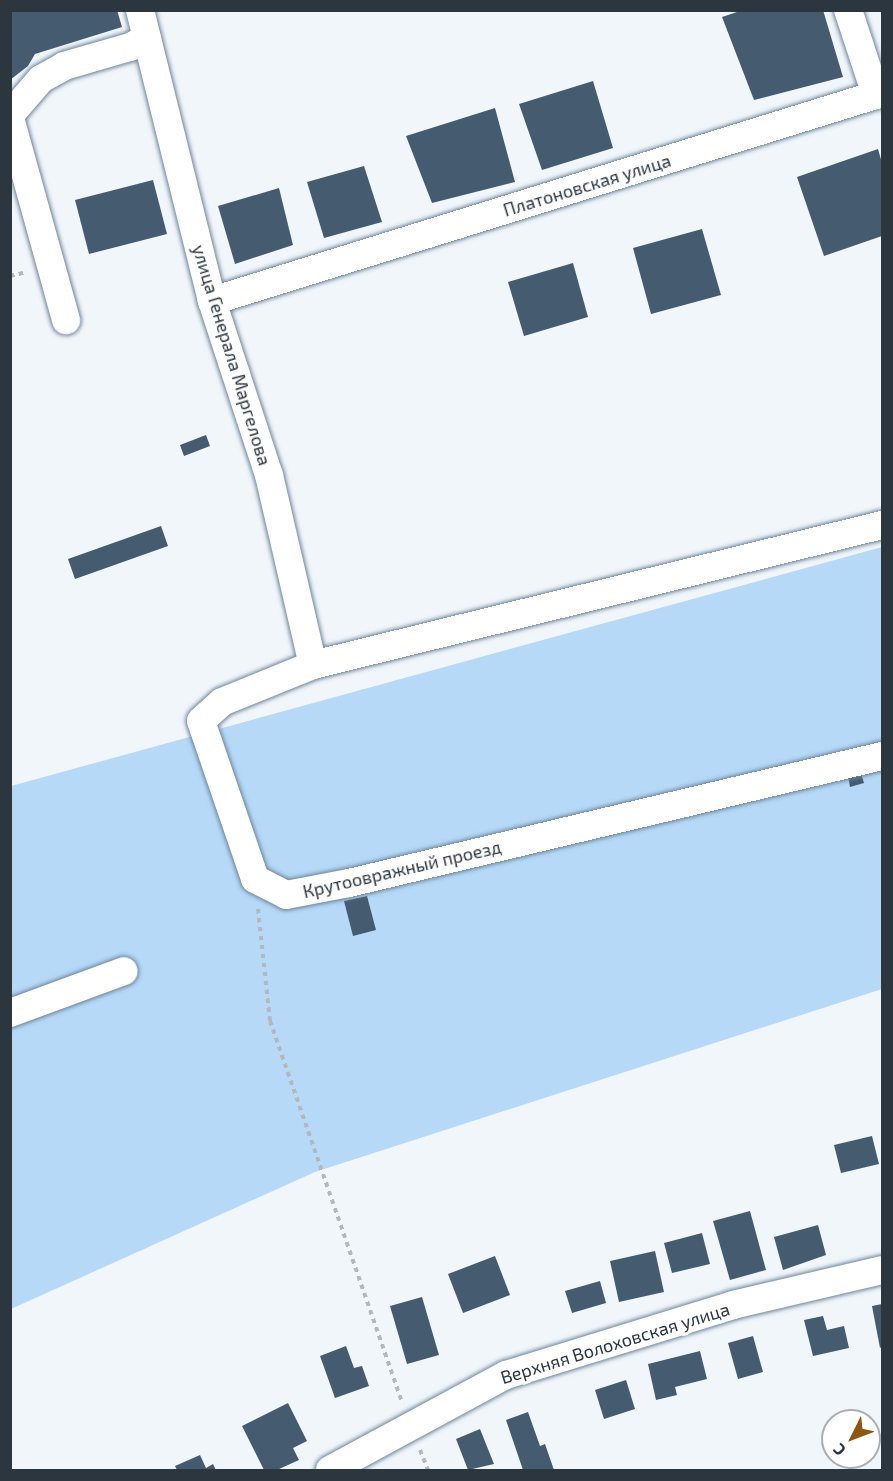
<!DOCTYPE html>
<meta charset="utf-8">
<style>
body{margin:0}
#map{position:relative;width:893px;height:1481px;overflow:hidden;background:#f1f6fb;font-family:"Exo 2",sans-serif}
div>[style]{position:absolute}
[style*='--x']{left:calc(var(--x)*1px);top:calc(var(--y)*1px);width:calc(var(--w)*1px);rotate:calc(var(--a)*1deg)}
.green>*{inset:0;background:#b6d9f8}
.building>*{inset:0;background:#455c70}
.path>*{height:4px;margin-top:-2px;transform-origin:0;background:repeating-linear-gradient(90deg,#b1b8be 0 4.5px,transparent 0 9px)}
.roads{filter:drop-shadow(0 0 2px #6d859b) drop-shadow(0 0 2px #6d859b)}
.minor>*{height:28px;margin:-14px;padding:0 14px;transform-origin:14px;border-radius:14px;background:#fff}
span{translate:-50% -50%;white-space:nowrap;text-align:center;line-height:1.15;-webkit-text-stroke:6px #fff;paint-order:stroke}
.street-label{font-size:18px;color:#2b363f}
.frame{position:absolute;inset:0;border:12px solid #2b363f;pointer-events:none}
.north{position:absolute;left:821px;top:1409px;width:60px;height:60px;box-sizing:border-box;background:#fff;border:2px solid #aaafb2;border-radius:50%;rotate:228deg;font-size:16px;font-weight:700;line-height:24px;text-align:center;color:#2b363f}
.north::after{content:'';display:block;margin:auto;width:21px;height:27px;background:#8e560e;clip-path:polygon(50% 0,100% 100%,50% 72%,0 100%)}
</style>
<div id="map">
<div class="green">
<i style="clip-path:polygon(882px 547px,882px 989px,315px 1172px,11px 1309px,11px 786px)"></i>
</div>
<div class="building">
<i style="clip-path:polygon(10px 10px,117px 10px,122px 27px,35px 54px,28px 66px,10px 80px)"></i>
<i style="clip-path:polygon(743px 10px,823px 10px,843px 77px,754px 100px,722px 17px)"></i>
<i style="clip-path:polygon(593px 81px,613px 148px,542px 170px,519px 104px)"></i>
<i style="clip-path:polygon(495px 108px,515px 182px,432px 203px,406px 136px)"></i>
<i style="clip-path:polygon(878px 149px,882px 163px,882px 236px,824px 256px,797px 177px)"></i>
<i style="clip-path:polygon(364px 166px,382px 222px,324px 238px,307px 182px)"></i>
<i style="clip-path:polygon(153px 180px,167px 234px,89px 254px,75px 200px)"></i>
<i style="clip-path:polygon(279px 188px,293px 245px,235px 264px,218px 206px)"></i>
<i style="clip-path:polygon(702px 229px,721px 295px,651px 314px,633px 248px)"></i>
<i style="clip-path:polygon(573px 263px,588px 317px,524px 336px,508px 282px)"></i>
<i style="clip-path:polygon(206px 435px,210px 446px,184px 456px,180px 445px)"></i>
<i style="clip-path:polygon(161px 526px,168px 546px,75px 579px,68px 559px)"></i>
<i style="clip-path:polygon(859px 767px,864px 783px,850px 787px,847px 770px)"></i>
<i style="clip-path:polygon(367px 896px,376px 930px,353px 936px,344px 901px)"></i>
<i style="clip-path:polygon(872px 1136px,879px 1164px,841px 1173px,834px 1145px)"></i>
<i style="clip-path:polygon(750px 1211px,766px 1270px,730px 1280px,713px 1221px)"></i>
<i style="clip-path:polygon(818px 1225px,826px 1255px,783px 1270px,774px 1237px)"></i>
<i style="clip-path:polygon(702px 1233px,710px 1264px,672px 1273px,664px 1243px)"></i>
<i style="clip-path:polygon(655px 1251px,664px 1292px,619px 1302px,610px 1261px)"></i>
<i style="clip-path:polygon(495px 1256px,510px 1295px,463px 1313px,448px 1274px)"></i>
<i style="clip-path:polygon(600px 1281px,606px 1303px,572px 1313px,565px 1291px)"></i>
<i style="clip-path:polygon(422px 1297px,439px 1355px,407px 1364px,390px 1306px)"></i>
<i style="clip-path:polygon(882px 1304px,882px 1347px,880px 1348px,872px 1306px)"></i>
<i style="clip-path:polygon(823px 1316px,827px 1330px,844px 1326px,849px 1348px,813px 1356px,804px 1320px)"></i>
<i style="clip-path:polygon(753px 1336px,763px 1372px,738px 1379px,728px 1343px)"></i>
<i style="clip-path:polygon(346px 1346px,354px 1368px,362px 1366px,369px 1386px,335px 1398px,320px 1356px)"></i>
<i style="clip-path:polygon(700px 1351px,707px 1379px,675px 1387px,677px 1395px,656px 1400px,648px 1364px)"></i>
<i style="clip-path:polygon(626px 1380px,635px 1409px,604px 1419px,595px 1390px)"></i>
<i style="clip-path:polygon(288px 1403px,307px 1441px,293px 1448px,299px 1460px,277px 1470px,264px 1470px,242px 1426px)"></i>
<i style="clip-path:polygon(528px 1412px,540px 1446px,545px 1444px,554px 1470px,523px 1470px,506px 1420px)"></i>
<i style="clip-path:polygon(480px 1429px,494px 1464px,468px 1470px,456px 1439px)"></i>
<i style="clip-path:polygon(200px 1455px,206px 1468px,213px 1464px,216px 1470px,177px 1470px,175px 1466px)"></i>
</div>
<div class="path">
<i style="--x:10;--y:276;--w:17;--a:-13"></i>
<i style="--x:258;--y:909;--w:113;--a:83.9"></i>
<i style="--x:270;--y:1021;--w:405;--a:70.9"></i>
<i style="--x:420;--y:1450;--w:22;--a:68"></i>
</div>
<div class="roads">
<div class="minor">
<i style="--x:140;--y:10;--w:300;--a:76.1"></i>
<i style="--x:212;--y:301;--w:183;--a:71.9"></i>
<i style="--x:269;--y:475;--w:195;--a:77"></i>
<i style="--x:10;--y:115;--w:48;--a:-49.3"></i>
<i style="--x:41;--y:79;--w:26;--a:-29"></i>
<i style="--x:64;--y:66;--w:69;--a:-16.1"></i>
<i style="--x:130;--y:47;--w:19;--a:-28"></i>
<i style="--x:10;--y:118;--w:210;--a:74.5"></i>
<i style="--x:212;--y:301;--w:695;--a:-17.24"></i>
<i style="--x:876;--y:95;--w:89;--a:-108.2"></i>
<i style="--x:882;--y:525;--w:586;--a:166.18"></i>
<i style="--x:313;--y:665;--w:98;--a:157.9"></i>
<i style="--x:222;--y:702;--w:28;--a:138"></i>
<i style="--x:201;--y:721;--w:167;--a:71.1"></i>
<i style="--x:255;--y:879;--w:35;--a:27"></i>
<i style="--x:286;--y:895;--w:64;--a:-10.8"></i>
<i style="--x:349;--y:883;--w:548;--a:-13.4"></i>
<i style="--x:10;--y:1013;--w:121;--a:-20.2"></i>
<i style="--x:330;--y:1470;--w:200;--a:-28.4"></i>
<i style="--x:506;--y:1375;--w:238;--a:-17.1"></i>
<i style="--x:733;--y:1305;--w:153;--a:-13.2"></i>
</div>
</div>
<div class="street-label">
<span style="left:587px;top:185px;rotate:-17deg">Платоновская улица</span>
<span style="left:232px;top:355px;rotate:73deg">улица Генерала Маргелова</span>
<span style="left:402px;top:869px;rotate:-13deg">Крутоовражный проезд</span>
<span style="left:615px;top:1343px;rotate:-17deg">Верхняя Волоховская улица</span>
</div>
<div class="frame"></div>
<div class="north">С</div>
</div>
